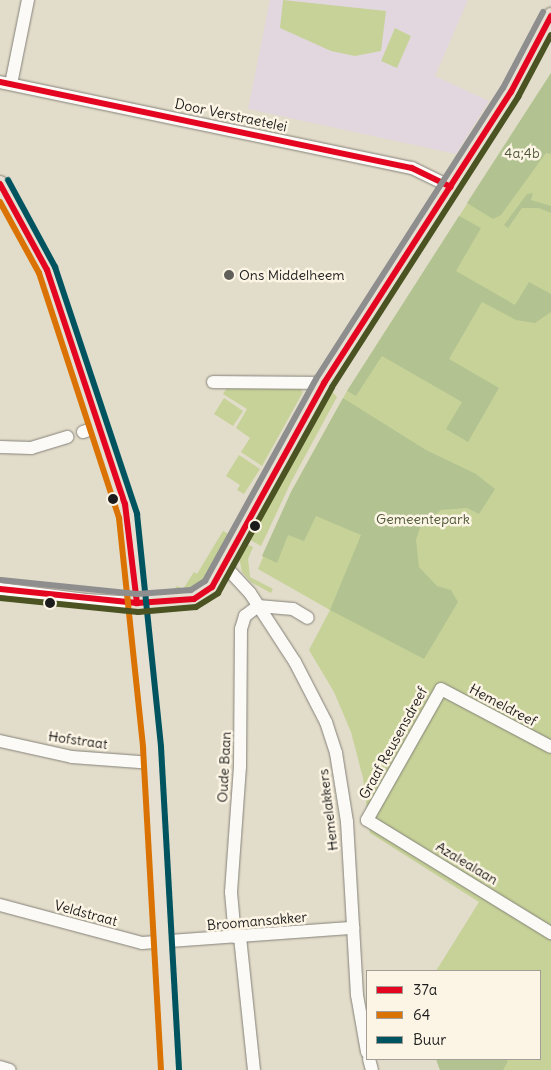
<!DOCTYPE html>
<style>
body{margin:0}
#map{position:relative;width:551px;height:1070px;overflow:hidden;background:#e2dcca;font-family:Delius,sans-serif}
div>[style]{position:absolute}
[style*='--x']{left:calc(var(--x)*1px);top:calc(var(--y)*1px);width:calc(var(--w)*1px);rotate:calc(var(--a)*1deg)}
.built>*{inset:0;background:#e3d7df}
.green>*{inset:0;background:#c6d298}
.forest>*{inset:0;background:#b2c391}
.roads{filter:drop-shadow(0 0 1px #858279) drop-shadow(0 0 1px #858279)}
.minor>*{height:12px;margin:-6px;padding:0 6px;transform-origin:6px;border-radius:6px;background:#fbfaf7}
.major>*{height:16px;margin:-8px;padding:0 8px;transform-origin:8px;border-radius:8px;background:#e5e0d2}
.bus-1>*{height:6px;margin:-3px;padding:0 3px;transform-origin:3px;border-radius:3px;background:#e40521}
.bus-2>*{height:6px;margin:-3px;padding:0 3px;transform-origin:3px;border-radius:3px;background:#da7303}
.bus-3>*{height:6px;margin:-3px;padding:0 3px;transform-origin:3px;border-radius:3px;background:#005460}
.bus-4>*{height:6px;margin:-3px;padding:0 3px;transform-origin:3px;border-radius:3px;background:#4a5321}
.bus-5>*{height:6px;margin:-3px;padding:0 3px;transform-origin:3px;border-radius:3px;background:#8e8e8e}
.dots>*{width:14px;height:14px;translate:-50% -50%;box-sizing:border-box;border:2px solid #fcf5e5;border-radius:50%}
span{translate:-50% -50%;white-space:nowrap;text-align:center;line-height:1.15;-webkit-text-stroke:5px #fcf5e5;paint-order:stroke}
.street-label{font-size:14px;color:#1c1c1c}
.park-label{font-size:14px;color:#4f5939}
.poi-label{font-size:14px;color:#1c1c1c}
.left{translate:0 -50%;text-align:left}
.legend{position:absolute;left:366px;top:970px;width:175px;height:90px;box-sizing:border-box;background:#fcf5e5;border:1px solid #a29e95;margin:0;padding:6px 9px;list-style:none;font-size:15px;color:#1c1c1c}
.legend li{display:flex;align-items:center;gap:10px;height:25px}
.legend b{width:25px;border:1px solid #a29e95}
</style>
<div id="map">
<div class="built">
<i style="clip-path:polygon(270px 0,468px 0,435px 76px,489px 101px,456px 154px,248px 109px)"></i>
</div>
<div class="green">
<i style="clip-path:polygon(283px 0,386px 11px,381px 51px,355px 56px,331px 51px,280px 28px)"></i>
<i style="clip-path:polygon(395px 28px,411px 36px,397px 68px,381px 61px)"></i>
<i style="clip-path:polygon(551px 73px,551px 1070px,440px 1070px,436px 1059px,540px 1059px,540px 971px,436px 971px,479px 902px,370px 833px,363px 778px,351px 732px,334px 692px,309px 650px,330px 610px,258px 569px,291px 492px,347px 391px)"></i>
<i style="clip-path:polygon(227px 388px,300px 389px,303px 392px,262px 466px,241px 452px,250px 438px,236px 428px,247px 409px,223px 394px)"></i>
<i style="clip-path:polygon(330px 389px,337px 397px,291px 482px,261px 546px,247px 538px,258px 527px,261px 522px,256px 519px)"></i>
<i style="clip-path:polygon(224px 398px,243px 411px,233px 426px,214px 414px)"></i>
<i style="clip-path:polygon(239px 455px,260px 469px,244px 494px,237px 490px,240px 485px,226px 476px)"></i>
<i style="clip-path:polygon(223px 531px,233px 536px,207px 581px,186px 592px,175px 588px,177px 586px,183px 589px,194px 572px,197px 574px)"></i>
<i style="clip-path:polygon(244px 543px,253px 547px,248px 559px,250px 577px,273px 589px,271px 593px,251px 582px,242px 572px,239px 557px)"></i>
</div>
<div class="forest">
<i style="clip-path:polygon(551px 73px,551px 154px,546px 153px,501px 215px,493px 219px,467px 203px)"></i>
<i style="clip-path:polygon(533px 193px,531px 200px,551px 206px,551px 213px,539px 208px,522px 208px,508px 228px,504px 225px,527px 194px)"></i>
<i style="clip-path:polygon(459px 216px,481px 228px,456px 271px,515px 305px,529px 282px,551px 294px,551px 312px,535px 323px,516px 320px,482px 302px,449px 359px,499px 388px,468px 442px,446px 429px,462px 402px,382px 356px,356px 396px,347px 391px)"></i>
<i style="clip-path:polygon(343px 398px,426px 450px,476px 474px,495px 489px,479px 514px,467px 508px,441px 510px,420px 528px,416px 540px,419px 567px,437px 586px,451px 590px,458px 602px,424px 659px,330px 610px,361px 535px,316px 516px,304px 541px,288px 535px,277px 563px,262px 556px,291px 492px)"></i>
<i style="clip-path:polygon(436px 1059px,504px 1059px,508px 1061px,503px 1070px,440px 1070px)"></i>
</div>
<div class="roads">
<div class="minor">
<i style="--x:0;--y:82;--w:421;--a:11.8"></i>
<i style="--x:412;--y:168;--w:43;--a:26"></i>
<i style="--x:11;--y:84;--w:86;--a:-78.6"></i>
<i style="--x:213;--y:382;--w:111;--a:0.5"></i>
<i style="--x:83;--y:432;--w:18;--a:-19"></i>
<i style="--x:0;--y:447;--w:31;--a:2"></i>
<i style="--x:31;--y:448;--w:38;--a:-17"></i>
<i style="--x:224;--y:565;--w:38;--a:47"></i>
<i style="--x:250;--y:593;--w:82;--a:56.9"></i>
<i style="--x:295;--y:662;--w:68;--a:62.7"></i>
<i style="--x:326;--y:722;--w:33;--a:72"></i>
<i style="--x:336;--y:753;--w:70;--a:80.9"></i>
<i style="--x:347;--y:822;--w:173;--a:86.7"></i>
<i style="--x:357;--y:995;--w:58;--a:80"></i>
<i style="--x:0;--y:589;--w:87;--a:7.3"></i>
<i style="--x:86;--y:600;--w:51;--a:3.4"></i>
<i style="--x:258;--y:606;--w:35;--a:5"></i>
<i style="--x:293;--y:609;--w:17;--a:31"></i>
<i style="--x:0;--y:741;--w:74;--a:12.5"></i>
<i style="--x:72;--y:757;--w:81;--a:4.2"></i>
<i style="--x:367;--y:820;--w:150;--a:-60.5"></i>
<i style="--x:441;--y:689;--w:124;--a:27.8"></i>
<i style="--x:367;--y:820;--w:216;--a:31.6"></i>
<i style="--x:0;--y:905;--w:147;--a:15"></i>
<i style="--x:142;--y:943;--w:212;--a:-4.1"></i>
<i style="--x:235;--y:937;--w:45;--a:-95.1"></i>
<i style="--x:231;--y:892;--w:125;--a:-85.9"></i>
<i style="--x:240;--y:767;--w:138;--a:-89.6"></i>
<i style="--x:241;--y:629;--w:14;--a:-73"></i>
<i style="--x:245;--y:616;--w:16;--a:-38"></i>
<i style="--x:240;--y:937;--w:134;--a:84"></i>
<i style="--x:369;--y:1059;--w:11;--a:75"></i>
<i style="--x:0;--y:1067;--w:10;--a:17"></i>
</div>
<div class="major">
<i style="--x:0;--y:184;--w:98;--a:61.3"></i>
<i style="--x:47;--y:270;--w:259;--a:71.8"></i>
<i style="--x:128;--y:516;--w:232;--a:84.1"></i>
<i style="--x:152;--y:747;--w:324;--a:86.8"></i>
<i style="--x:137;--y:603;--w:57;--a:-4"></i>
<i style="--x:194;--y:599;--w:22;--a:-34"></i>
<i style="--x:212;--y:587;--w:233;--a:-61.2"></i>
<i style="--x:324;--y:383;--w:346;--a:-57.3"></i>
<i style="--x:511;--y:92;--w:86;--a:-62.2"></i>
</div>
</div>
<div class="bus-1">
<i style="--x:0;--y:82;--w:421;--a:11.8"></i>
<i style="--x:412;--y:168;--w:43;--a:26"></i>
<i style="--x:0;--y:184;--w:98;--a:61.3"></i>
<i style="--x:47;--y:270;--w:247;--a:71.6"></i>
<i style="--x:125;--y:504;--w:100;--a:83.1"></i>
<i style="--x:0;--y:589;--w:138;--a:5.8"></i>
<i style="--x:137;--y:603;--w:57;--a:-4"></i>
<i style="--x:194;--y:599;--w:22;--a:-34"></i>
<i style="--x:212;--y:587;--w:233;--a:-61.2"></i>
<i style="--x:324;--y:383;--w:346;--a:-57.3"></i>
<i style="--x:511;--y:92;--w:86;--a:-62.2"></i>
</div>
<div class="bus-2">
<i style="--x:0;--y:202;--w:81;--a:61.2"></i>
<i style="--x:39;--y:273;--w:258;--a:71.9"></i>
<i style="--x:119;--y:518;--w:231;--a:84"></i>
<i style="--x:143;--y:748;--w:323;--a:86.8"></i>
</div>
<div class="bus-3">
<i style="--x:8;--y:180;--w:99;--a:61.6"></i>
<i style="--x:55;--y:267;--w:260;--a:71.6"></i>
<i style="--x:137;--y:514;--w:234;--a:84.1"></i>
<i style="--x:161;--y:747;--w:324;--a:86.8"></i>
</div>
<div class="bus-4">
<i style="--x:0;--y:598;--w:139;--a:5.8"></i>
<i style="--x:138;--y:612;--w:58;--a:-4.9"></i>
<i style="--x:196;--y:607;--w:26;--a:-32"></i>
<i style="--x:218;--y:593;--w:235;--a:-61"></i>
<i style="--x:332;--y:387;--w:345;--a:-57.3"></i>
<i style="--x:518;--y:97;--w:70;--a:-62"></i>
</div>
<div class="bus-5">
<i style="--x:1;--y:580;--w:137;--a:5.9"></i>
<i style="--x:137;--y:594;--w:54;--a:-4.2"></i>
<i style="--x:191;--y:590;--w:17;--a:-33"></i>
<i style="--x:205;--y:581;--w:230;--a:-61.2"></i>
<i style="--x:316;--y:379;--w:346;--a:-57.3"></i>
<i style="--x:503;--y:88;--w:86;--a:-62.2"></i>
</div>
<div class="dots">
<i style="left:229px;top:275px;background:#615f59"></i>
<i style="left:113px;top:499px;background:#1c1c1c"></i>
<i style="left:255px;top:526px;background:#1c1c1c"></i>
<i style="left:50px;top:603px;background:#1c1c1c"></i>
</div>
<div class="street-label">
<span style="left:231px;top:115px;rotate:12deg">Door Verstraetelei</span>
<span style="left:503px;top:705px;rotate:28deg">Hemeldreef</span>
<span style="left:78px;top:740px;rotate:8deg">Hofstraat</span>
<span style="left:393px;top:743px;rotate:-61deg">Graaf Reusensdreef</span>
<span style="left:224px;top:767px;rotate:-87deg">Oude Baan</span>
<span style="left:328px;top:810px;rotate:-97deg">Hemelakkers</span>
<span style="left:467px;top:863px;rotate:31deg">Azalealaan</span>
<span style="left:86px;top:913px;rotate:15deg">Veldstraat</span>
<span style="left:257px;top:921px;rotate:-5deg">Broomansakker</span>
</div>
<div class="park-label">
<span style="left:522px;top:153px">4a;4b</span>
<span style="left:423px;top:519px">Gemeentepark</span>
</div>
<div class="poi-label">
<span class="left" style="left:239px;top:275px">Ons Middelheem</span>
</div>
<ul class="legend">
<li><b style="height:6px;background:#e40521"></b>37a</li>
<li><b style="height:6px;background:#da7303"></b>64</li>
<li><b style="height:6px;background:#005460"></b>Buur</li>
</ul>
</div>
